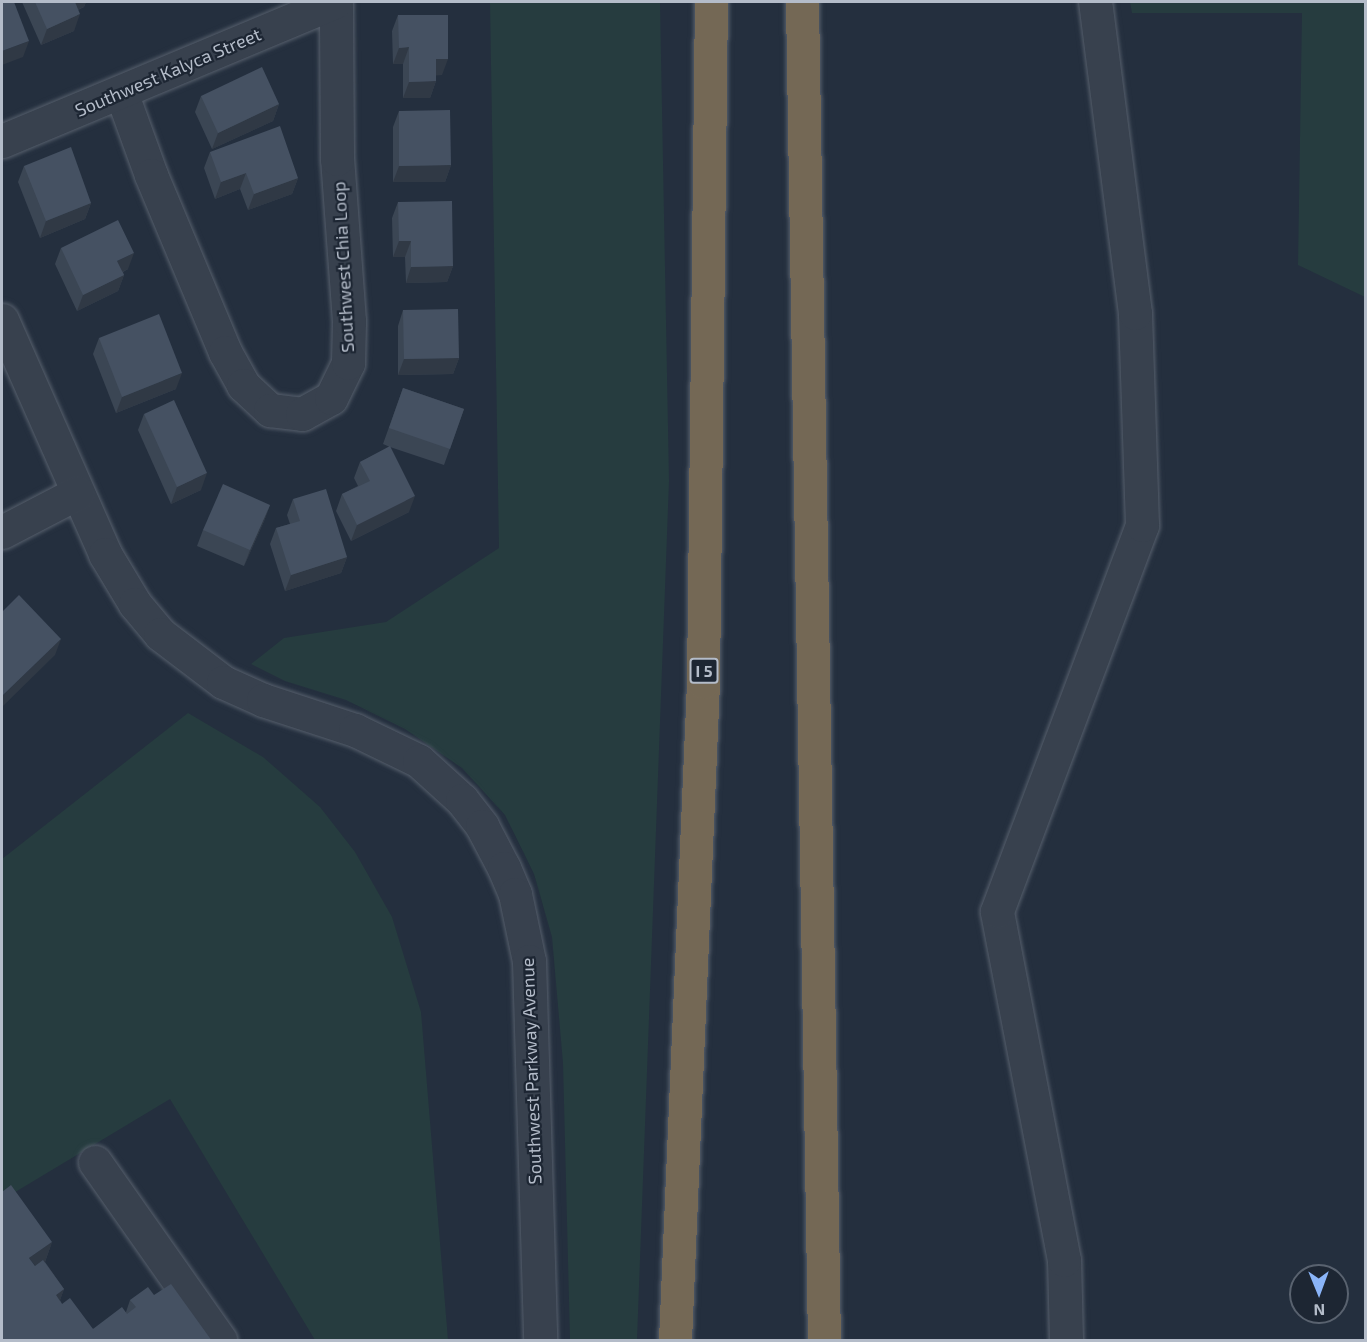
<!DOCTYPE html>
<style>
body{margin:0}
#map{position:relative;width:1367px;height:1342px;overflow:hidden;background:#242f3e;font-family:"Exo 2",sans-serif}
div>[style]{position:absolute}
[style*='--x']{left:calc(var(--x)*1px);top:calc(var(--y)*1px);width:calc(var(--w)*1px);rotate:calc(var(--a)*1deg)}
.green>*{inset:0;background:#263c3f}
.roads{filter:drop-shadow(0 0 2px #565f6c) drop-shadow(0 0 2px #565f6c)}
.minor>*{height:33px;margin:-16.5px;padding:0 16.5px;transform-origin:16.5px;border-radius:16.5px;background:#38414e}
.highway>*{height:33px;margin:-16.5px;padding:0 16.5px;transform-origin:16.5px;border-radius:16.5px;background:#746855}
.wall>*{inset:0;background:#3b4654}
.shaded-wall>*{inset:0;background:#303945}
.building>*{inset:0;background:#455162}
span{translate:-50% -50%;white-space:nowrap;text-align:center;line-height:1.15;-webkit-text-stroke:4.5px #1d2633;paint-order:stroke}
.shield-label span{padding:2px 4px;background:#1d2633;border:2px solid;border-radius:4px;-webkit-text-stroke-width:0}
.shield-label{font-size:16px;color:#b4bcc9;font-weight:700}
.street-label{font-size:18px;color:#b4bcc9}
.frame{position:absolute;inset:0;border:3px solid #b4bcc9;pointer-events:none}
.north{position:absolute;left:1289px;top:1264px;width:60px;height:60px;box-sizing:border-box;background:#1d2633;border:2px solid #59626f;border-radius:50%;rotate:179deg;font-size:16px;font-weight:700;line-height:24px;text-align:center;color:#b4bcc9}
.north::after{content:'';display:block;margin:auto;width:21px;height:27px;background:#8ab4f8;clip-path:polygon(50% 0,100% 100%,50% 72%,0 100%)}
</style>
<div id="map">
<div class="green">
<i style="clip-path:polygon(490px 2px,660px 2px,669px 481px,637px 1340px,570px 1340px,563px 1063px,552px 937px,534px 874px,505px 815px,462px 768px,405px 729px,346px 700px,285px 681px,251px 664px,284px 638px,386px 622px,499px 548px)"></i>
<i style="clip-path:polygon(1130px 2px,1365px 2px,1365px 297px,1298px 265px,1302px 13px,1132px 13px)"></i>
<i style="clip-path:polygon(188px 713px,263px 757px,320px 807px,355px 852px,392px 917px,421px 1012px,448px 1340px,315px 1340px,170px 1099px,2px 1200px,2px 859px)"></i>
</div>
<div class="roads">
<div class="minor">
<i style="--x:121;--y:92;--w:88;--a:70.1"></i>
<i style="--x:151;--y:175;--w:192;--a:67.3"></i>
<i style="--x:225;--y:352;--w:38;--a:61"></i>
<i style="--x:243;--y:385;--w:37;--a:43"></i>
<i style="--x:270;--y:410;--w:32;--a:7"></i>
<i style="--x:302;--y:414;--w:33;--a:-29"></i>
<i style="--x:331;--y:398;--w:39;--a:-64"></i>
<i style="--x:348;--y:363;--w:42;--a:-88.6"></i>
<i style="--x:349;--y:321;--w:162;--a:-94.2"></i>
<i style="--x:337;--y:159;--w:157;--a:-90.4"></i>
<i style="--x:2;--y:141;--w:361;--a:-22.7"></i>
<i style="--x:2;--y:320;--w:256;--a:66.2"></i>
<i style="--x:105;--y:554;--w:58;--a:59"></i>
<i style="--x:135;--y:604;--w:39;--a:50"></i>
<i style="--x:160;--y:634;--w:79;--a:37.3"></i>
<i style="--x:223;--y:682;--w:44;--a:24.2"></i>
<i style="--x:263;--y:700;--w:97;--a:18.1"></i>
<i style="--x:355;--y:730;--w:71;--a:25.8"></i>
<i style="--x:419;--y:761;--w:58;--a:42.2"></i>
<i style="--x:462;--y:800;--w:33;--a:52"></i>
<i style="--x:482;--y:826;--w:47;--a:62.4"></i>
<i style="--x:504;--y:868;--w:28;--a:67"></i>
<i style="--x:515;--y:894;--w:68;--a:78.2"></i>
<i style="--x:529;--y:961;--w:379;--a:88.3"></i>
<i style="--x:2;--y:532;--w:85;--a:-27.5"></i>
<i style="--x:95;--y:1162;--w:218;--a:54.9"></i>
<i style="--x:1066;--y:1340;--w:80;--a:-91.4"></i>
<i style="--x:1064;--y:1260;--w:355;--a:-100.9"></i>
<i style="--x:997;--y:911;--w:412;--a:-69.4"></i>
<i style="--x:1142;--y:525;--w:212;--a:-91.9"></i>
<i style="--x:1135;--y:313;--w:314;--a:-97.3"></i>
</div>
<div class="highway">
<i style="--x:802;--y:2;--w:1338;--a:89.06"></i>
<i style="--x:675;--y:1340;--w:659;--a:-87.56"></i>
<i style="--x:703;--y:682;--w:680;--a:-89.33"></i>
</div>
</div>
<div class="wall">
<i style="clip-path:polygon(22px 2px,86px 2px,84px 7px,78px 10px,74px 31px,41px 45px)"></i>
<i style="clip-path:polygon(398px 15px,442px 75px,436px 75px,436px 81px,430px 98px,403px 98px,403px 64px,393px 64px,392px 31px)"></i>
<i style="clip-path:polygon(201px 96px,279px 104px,273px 121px,212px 149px,195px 112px)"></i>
<i style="clip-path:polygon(399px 111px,451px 165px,445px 182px,393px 182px,393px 127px)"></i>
<i style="clip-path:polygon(210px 152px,298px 178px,292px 194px,248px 210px,240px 189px,215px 199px,204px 168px)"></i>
<i style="clip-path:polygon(24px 166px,91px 203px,85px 219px,40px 238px,18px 182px)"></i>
<i style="clip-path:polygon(398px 202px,453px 266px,447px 282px,406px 283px,405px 257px,393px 257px,392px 218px)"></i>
<i style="clip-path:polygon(61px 248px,128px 269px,123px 272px,124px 275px,118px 291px,77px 311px,55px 264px)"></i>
<i style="clip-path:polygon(403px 310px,459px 358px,453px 374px,398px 375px,398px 326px)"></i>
<i style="clip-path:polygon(99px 338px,176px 389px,116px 413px,93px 354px)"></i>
<i style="clip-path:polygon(403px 388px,464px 409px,444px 465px,390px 447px,409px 512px,351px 541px,336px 511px,342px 494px,358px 486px,354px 478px,360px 462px,390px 447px,383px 444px)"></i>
<i style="clip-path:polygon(144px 414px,201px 490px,171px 504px,138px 430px)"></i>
<i style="clip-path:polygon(293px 499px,347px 557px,341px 573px,285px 591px,270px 544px,276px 528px,290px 524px,287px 515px)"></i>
<i style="clip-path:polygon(270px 505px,264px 521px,244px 566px,197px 546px,203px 530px)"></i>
<i style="clip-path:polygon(52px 1242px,45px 1262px,64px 1289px,60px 1300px,62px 1304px,93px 1329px,126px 1312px,130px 1300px,154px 1295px,212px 1341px,2px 1341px)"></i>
</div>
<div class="shaded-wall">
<i style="clip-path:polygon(72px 2px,86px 2px,84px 7px,67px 14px)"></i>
<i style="clip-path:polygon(80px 14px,74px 31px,41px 45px,47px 29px)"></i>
<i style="clip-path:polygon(29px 41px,23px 57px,2px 65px,2px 51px)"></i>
<i style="clip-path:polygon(409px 47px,403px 64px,393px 64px,399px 48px)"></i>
<i style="clip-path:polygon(436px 59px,448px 59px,442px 75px,430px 76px)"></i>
<i style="clip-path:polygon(436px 81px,430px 98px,403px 98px,409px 82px)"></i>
<i style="clip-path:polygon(279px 104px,273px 121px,212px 149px,218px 133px)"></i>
<i style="clip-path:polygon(451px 165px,445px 182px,393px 182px,399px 166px)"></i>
<i style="clip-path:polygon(246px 173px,240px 189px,215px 199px,221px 182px)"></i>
<i style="clip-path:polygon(298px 178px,292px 194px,248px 210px,254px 194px)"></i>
<i style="clip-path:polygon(91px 203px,85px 219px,40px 238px,46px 221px)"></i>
<i style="clip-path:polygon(399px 241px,411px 241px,405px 257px,393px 257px)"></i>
<i style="clip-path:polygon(134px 253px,128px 269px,111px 277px,117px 261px)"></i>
<i style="clip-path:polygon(453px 266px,447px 282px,406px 283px,411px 267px)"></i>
<i style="clip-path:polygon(124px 275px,118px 291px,77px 311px,83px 295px)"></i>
<i style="clip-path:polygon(459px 358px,453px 374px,398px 375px,404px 359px)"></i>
<i style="clip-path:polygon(182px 373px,176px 389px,116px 413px,122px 397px)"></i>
<i style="clip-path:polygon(207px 473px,201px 490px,171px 504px,177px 487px)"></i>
<i style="clip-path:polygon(415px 496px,409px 512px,351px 541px,357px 525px)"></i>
<i style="clip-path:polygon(270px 505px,264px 521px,244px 566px,250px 550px)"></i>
<i style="clip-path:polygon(347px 557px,341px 573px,285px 591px,291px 575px)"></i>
<i style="clip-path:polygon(61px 639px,55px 655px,2px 707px,2px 696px)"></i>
<i style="clip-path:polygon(52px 1242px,41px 1273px,29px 1258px)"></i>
<i style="clip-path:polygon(64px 1289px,53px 1320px,56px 1295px)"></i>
</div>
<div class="building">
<i style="clip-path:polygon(2px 2px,14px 2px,29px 41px,2px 51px)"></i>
<i style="clip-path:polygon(35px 2px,75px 2px,80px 14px,47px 29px)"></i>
<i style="clip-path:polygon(398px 15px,448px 15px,448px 59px,436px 59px,436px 81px,409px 82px,409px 47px,399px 48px)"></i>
<i style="clip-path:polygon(262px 67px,279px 104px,218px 133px,201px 96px)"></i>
<i style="clip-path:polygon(450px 110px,451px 165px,399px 166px,399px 111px)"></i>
<i style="clip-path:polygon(280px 126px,298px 178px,254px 194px,246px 173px,221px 182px,210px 152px)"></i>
<i style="clip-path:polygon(71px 147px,91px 203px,46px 221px,24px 166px)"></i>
<i style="clip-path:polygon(452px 201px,453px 266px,411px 267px,411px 241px,399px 241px,398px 202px)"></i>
<i style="clip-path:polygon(118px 220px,134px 253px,117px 261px,124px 275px,83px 295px,61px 248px)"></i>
<i style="clip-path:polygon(458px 309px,459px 358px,404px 359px,403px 310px)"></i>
<i style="clip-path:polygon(159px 314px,182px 373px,122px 397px,99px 338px)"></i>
<i style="clip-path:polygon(403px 388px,464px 409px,450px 449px,389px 428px)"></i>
<i style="clip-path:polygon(174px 400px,207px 473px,177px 487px,144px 414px)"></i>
<i style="clip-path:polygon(390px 446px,415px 496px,357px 525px,342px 494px,370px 481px,360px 462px)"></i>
<i style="clip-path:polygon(223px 484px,270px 505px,250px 550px,203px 530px)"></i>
<i style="clip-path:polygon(326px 489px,347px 557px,291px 575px,276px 528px,300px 521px,293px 499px)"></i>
<i style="clip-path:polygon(19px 595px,61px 639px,2px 696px,2px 612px)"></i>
<i style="clip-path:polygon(11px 1185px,52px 1242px,29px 1258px,35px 1266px,43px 1260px,64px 1289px,56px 1295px,62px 1304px,70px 1298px,93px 1329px,122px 1307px,127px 1314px,136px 1307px,130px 1300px,148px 1287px,154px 1295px,171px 1284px,212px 1341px,2px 1341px,2px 1192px)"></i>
</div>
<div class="shield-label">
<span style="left:704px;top:671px">I 5</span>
</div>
<div class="street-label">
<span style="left:168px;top:72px;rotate:-23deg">Southwest Kalyca Street</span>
<span style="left:343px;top:267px;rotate:-93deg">Southwest Chia Loop</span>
<span style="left:531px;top:1071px;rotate:-92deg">Southwest Parkway Avenue</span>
</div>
<div class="frame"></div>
<div class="north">N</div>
</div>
